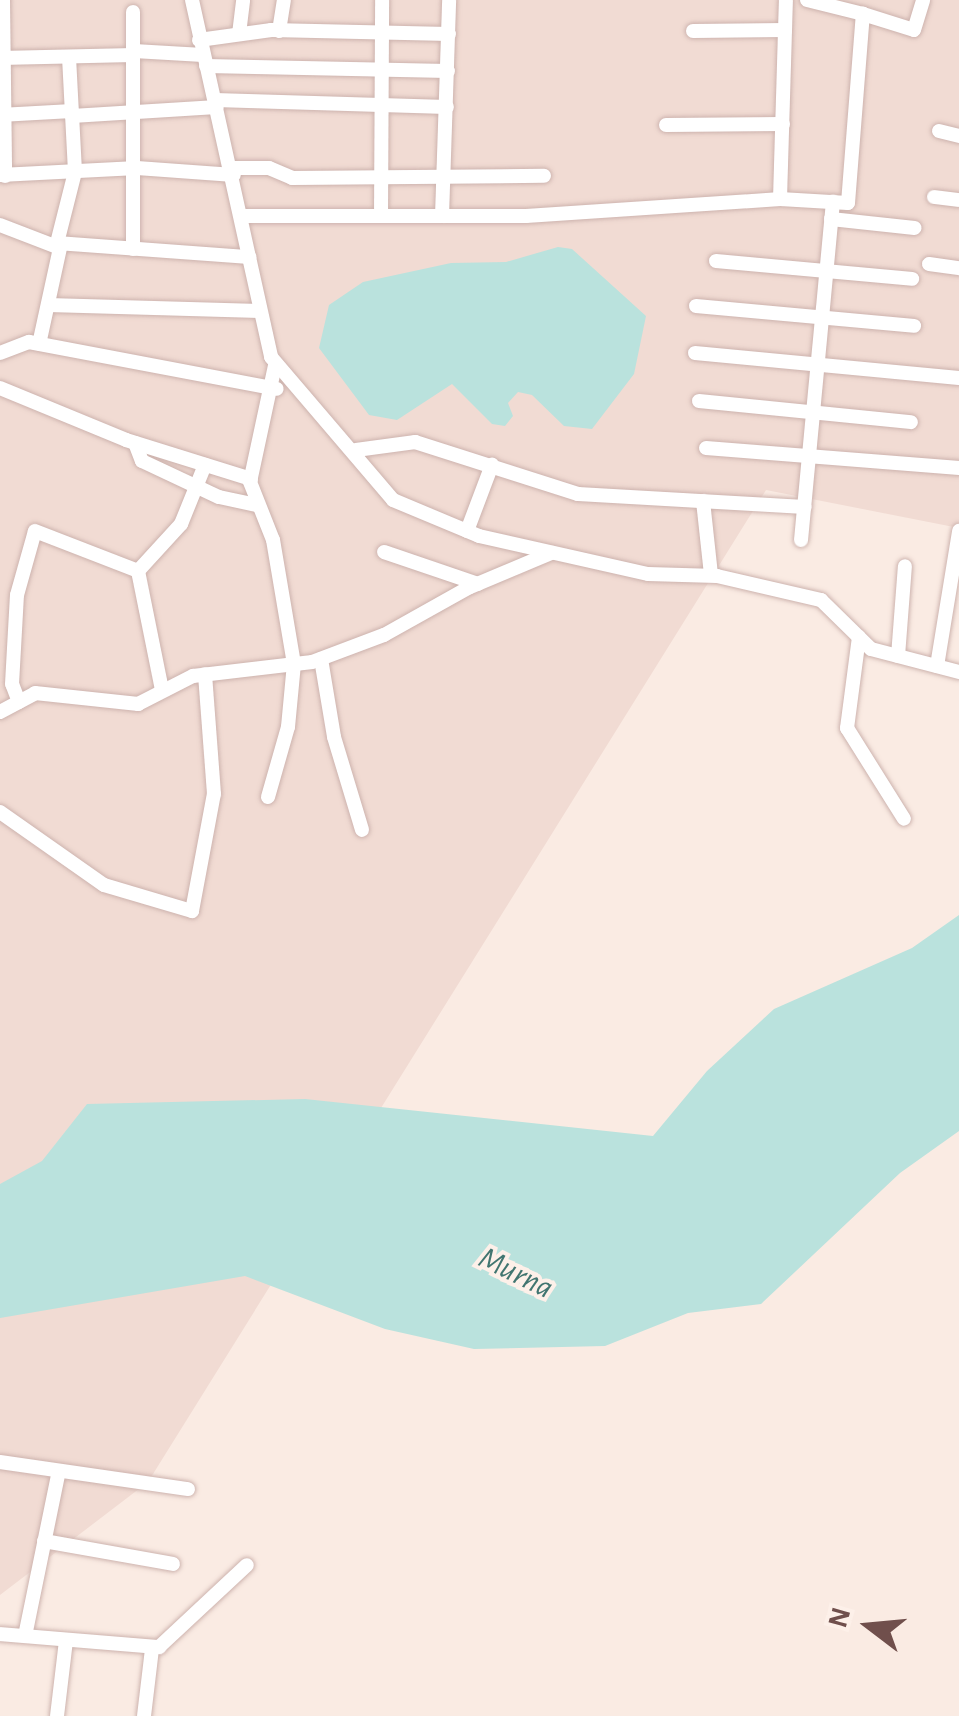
<!DOCTYPE html>
<style>
body{margin:0}
#map{position:relative;width:959px;height:1716px;overflow:hidden;background:#faebe3;font-family:"Alegreya Sans",sans-serif}
div>[style]{position:absolute}
[style*='--x']{left:calc(var(--x)*1px);top:calc(var(--y)*1px);width:calc(var(--w)*1px);rotate:calc(var(--a)*1deg)}
.residential>*{inset:0;background:#f1dbd3}
.water>*{inset:0;background:#bae2dd}
.roads{filter:drop-shadow(0 0 2px #cdb3ae) drop-shadow(0 0 2px #cdb3ae)}
.street>*{height:14px;margin:-7px;padding:0 7px;transform-origin:7px;border-radius:7px;background:#fff}
span{translate:-50% -50%;white-space:nowrap;text-align:center;line-height:1.15;-webkit-text-stroke:8px #fdf0e9;paint-order:stroke}
.water-label{font-size:32px;color:#417570;font-style:italic}
.north{position:absolute;left:819px;top:1576px;width:100px;height:100px;-webkit-text-stroke:8px #fdf0e9;paint-order:stroke;rotate:286deg;font-size:28px;font-weight:700;line-height:40px;text-align:center;color:#704f4c}
.north::after{content:'';display:block;margin:auto;width:35px;height:45px;background:#704f4c;clip-path:polygon(50% 0,100% 100%,50% 72%,0 100%)}
</style>
<div id="map">
<div class="residential">
<i style="clip-path:polygon(0 0,959px 0,959px 528px,766px 490px,148px 1482px,0 1595px)"></i>
</div>
<div class="water">
<i style="clip-path:polygon(558px 247px,572px 249px,646px 316px,634px 374px,592px 429px,564px 426px,532px 395px,518px 392px,508px 403px,513px 416px,505px 426px,492px 424px,452px 384px,397px 420px,369px 415px,319px 348px,329px 305px,363px 282px,451px 263px,506px 262px)"></i>
<i style="clip-path:polygon(959px 915px,959px 1131px,900px 1173px,761px 1304px,688px 1313px,605px 1346px,474px 1349px,385px 1329px,245px 1276px,0 1318px,0 1184px,42px 1161px,87px 1104px,305px 1099px,653px 1136px,707px 1071px,774px 1009px,912px 948px)"></i>
</div>
<div class="roads">
<div class="street">
<i style="--x:3;--y:0;--w:176;--a:89.3"></i>
<i style="--x:192;--y:0;--w:366;--a:77.5"></i>
<i style="--x:271;--y:357;--w:188;--a:49.5"></i>
<i style="--x:393;--y:500;--w:93;--a:22.7"></i>
<i style="--x:479;--y:536;--w:173;--a:12.7"></i>
<i style="--x:648;--y:574;--w:69;--a:1.7"></i>
<i style="--x:717;--y:576;--w:107;--a:13"></i>
<i style="--x:821;--y:600;--w:70;--a:44.4"></i>
<i style="--x:871;--y:649;--w:91;--a:14.6"></i>
<i style="--x:807;--y:0;--w:58;--a:14"></i>
<i style="--x:279;--y:31;--w:31;--a:-81"></i>
<i style="--x:693;--y:31;--w:92;--a:-0.6"></i>
<i style="--x:239;--y:34;--w:34;--a:-83"></i>
<i style="--x:199;--y:40;--w:73;--a:-7.9"></i>
<i style="--x:271;--y:30;--w:178;--a:1.3"></i>
<i style="--x:134;--y:51;--w:69;--a:3.3"></i>
<i style="--x:69;--y:57;--w:115;--a:87"></i>
<i style="--x:75;--y:172;--w:73;--a:104.2"></i>
<i style="--x:57;--y:243;--w:193;--a:4.2"></i>
<i style="--x:0;--y:58;--w:134;--a:-1.3"></i>
<i style="--x:206;--y:66;--w:242;--a:1.2"></i>
<i style="--x:215;--y:100;--w:232;--a:1.7"></i>
<i style="--x:0;--y:115;--w:72;--a:-3.2"></i>
<i style="--x:72;--y:116;--w:145;--a:-3.6"></i>
<i style="--x:666;--y:125;--w:117;--a:-0.5"></i>
<i style="--x:939;--y:131;--w:21;--a:14"></i>
<i style="--x:233;--y:168;--w:36;--a:0"></i>
<i style="--x:269;--y:168;--w:25;--a:23"></i>
<i style="--x:292;--y:178;--w:252;--a:-0.5"></i>
<i style="--x:0;--y:175;--w:137;--a:-2.9"></i>
<i style="--x:137;--y:168;--w:97;--a:4.1"></i>
<i style="--x:934;--y:197;--w:25;--a:7"></i>
<i style="--x:780;--y:199;--w:199;--a:-88.3"></i>
<i style="--x:242;--y:216;--w:284;--a:0"></i>
<i style="--x:526;--y:216;--w:255;--a:-3.8"></i>
<i style="--x:780;--y:199;--w:68;--a:3.4"></i>
<i style="--x:848;--y:203;--w:190;--a:-85.5"></i>
<i style="--x:863;--y:14;--w:53;--a:17.4"></i>
<i style="--x:914;--y:30;--w:31;--a:-73"></i>
<i style="--x:381;--y:216;--w:216;--a:-89.7"></i>
<i style="--x:442;--y:216;--w:216;--a:-88.1"></i>
<i style="--x:831;--y:219;--w:84;--a:6.1"></i>
<i style="--x:0;--y:225;--w:64;--a:21"></i>
<i style="--x:60;--y:248;--w:98;--a:102.3"></i>
<i style="--x:133;--y:249;--w:237;--a:-90"></i>
<i style="--x:716;--y:261;--w:197;--a:5.2"></i>
<i style="--x:929;--y:264;--w:30;--a:8"></i>
<i style="--x:48;--y:305;--w:212;--a:1.6"></i>
<i style="--x:696;--y:306;--w:219;--a:5.2"></i>
<i style="--x:0;--y:353;--w:31;--a:-21"></i>
<i style="--x:29;--y:342;--w:252;--a:10.7"></i>
<i style="--x:695;--y:353;--w:265;--a:5.4"></i>
<i style="--x:0;--y:388;--w:136;--a:22.4"></i>
<i style="--x:126;--y:440;--w:131;--a:17.3"></i>
<i style="--x:699;--y:401;--w:213;--a:5.7"></i>
<i style="--x:135;--y:443;--w:19;--a:69"></i>
<i style="--x:142;--y:461;--w:85;--a:25.1"></i>
<i style="--x:219;--y:497;--w:40;--a:12"></i>
<i style="--x:706;--y:448;--w:254;--a:4.5"></i>
<i style="--x:356;--y:450;--w:60;--a:-7.7"></i>
<i style="--x:415;--y:442;--w:171;--a:17.7"></i>
<i style="--x:578;--y:494;--w:227;--a:3.3"></i>
<i style="--x:703;--y:501;--w:74;--a:83.8"></i>
<i style="--x:467;--y:531;--w:71;--a:-69.3"></i>
<i style="--x:801;--y:540;--w:340;--a:-84.6"></i>
<i style="--x:384;--y:552;--w:99;--a:18.8"></i>
<i style="--x:138;--y:571;--w:64;--a:-47.5"></i>
<i style="--x:181;--y:524;--w:64;--a:-67.9"></i>
<i style="--x:859;--y:637;--w:92;--a:97.5"></i>
<i style="--x:847;--y:728;--w:107;--a:57.9"></i>
<i style="--x:898;--y:656;--w:90;--a:-85.6"></i>
<i style="--x:321;--y:659;--w:79;--a:80.5"></i>
<i style="--x:334;--y:737;--w:97;--a:73.2"></i>
<i style="--x:937;--y:666;--w:137;--a:-80.7"></i>
<i style="--x:19;--y:702;--w:19;--a:-111"></i>
<i style="--x:12;--y:684;--w:89;--a:-86.8"></i>
<i style="--x:17;--y:595;--w:66;--a:-74.3"></i>
<i style="--x:35;--y:531;--w:110;--a:21.2"></i>
<i style="--x:138;--y:571;--w:121;--a:78.6"></i>
<i style="--x:0;--y:712;--w:40;--a:-28"></i>
<i style="--x:35;--y:693;--w:104;--a:6.1"></i>
<i style="--x:138;--y:704;--w:62;--a:-27"></i>
<i style="--x:193;--y:676;--w:120;--a:-6.7"></i>
<i style="--x:312;--y:662;--w:77;--a:-20.6"></i>
<i style="--x:384;--y:635;--w:98;--a:-29.2"></i>
<i style="--x:470;--y:587;--w:88;--a:-22.8"></i>
<i style="--x:268;--y:797;--w:73;--a:-74.1"></i>
<i style="--x:288;--y:727;--w:63;--a:-84.6"></i>
<i style="--x:294;--y:664;--w:126;--a:-99.6"></i>
<i style="--x:273;--y:540;--w:62;--a:-111.6"></i>
<i style="--x:250;--y:482;--w:120;--a:-77.9"></i>
<i style="--x:0;--y:812;--w:127;--a:35.1"></i>
<i style="--x:104;--y:885;--w:92;--a:16.5"></i>
<i style="--x:192;--y:911;--w:119;--a:-79.4"></i>
<i style="--x:214;--y:794;--w:120;--a:-94.3"></i>
<i style="--x:0;--y:1462;--w:190;--a:8.2"></i>
<i style="--x:44;--y:1541;--w:131;--a:10.1"></i>
<i style="--x:0;--y:1634;--w:160;--a:4.7"></i>
<i style="--x:159;--y:1647;--w:120;--a:-43"></i>
<i style="--x:25;--y:1636;--w:168;--a:-78.4"></i>
<i style="--x:57;--y:1716;--w:76;--a:-83.2"></i>
<i style="--x:144;--y:1716;--w:67;--a:-83.2"></i>
</div>
</div>
<div class="water-label">
<span style="left:516px;top:1273px;rotate:26deg">Murna</span>
</div>
<div class="north">N</div>
</div>
